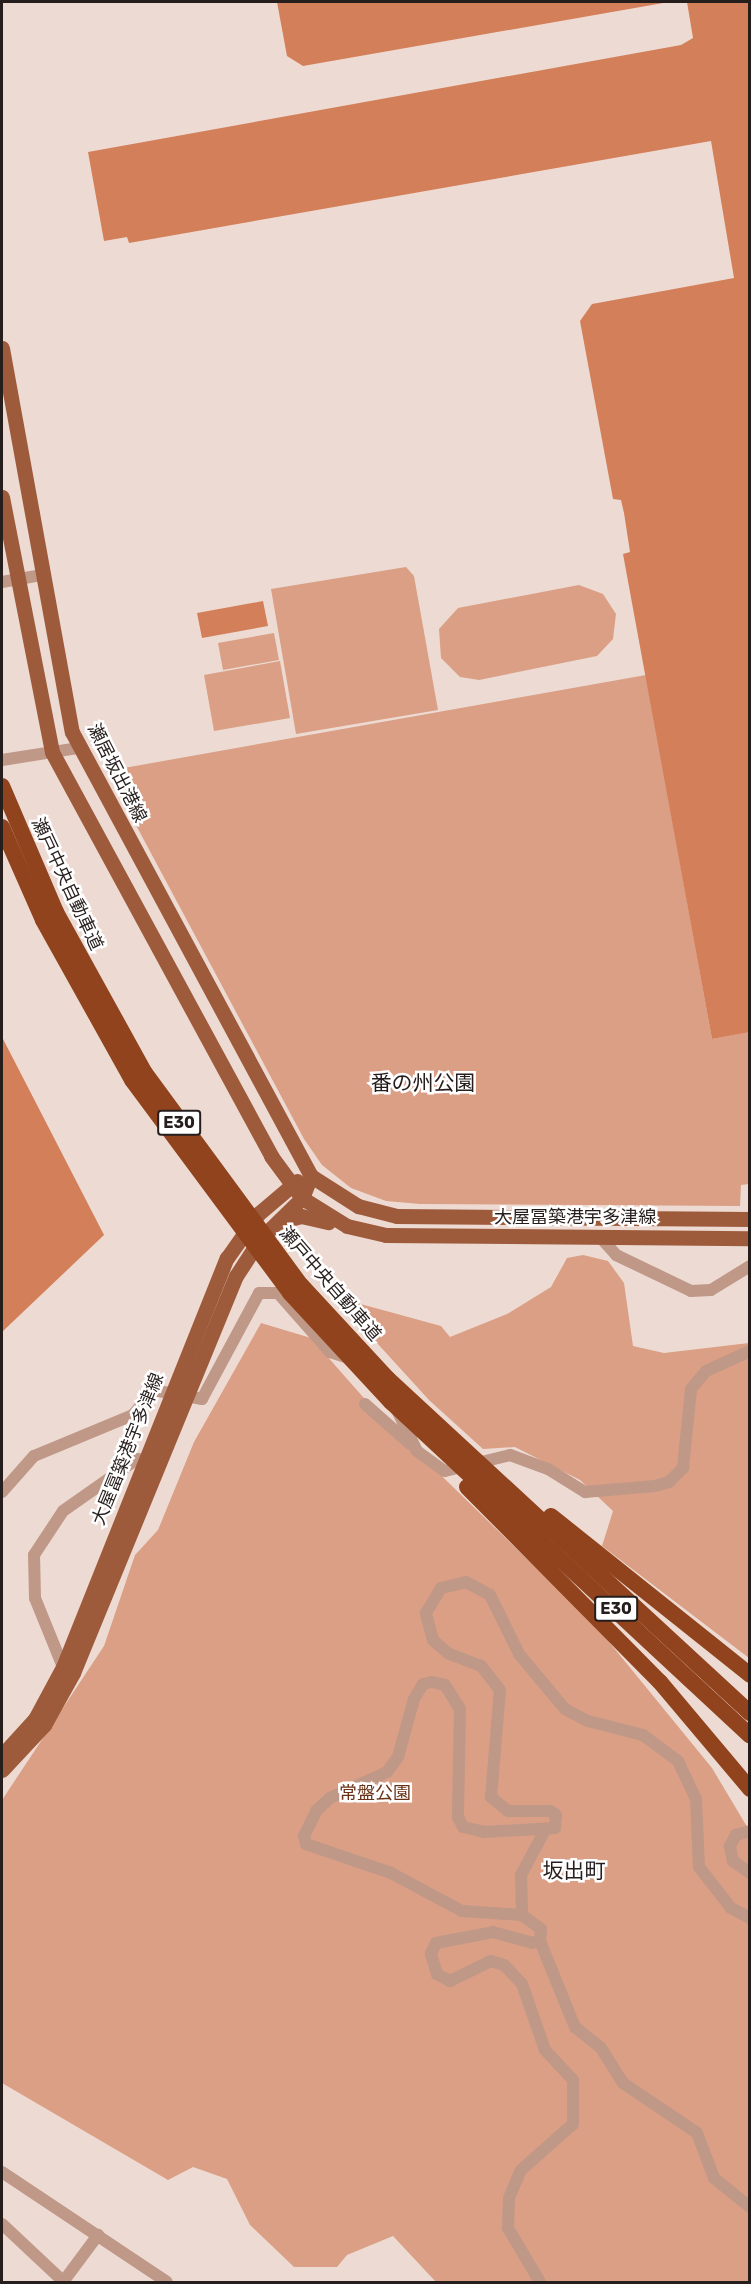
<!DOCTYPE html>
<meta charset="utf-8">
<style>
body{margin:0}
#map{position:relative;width:751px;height:2284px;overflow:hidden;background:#eddbd3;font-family:Rubik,"Noto Sans JP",sans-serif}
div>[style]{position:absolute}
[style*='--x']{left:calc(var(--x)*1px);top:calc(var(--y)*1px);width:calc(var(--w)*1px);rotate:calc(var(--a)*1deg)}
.green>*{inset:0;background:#da9f85}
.water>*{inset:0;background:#d37f59}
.minor>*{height:12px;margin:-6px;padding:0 6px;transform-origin:6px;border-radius:6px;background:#bf9887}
.major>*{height:15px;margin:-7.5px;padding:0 7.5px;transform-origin:7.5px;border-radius:7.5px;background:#9e5b3c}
.highway>*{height:16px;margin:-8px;padding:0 8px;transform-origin:8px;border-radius:8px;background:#90431c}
span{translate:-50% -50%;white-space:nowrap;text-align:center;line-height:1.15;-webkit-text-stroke:5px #fff;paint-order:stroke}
.shield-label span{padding:2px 4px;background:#fff;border:2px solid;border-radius:4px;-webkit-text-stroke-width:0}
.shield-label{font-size:16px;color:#251e1c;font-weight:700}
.street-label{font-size:18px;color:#251e1c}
.park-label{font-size:18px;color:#693217}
.quarter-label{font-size:21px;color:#251e1c}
.frame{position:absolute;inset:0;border:3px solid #251e1c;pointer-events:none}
</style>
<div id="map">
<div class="green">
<i style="clip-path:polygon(406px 567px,414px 576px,438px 710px,296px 734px,271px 589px)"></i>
<i style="clip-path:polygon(579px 585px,603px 594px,616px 614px,613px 639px,597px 656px,479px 680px,460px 677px,441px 658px,439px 629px,458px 608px)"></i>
<i style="clip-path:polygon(274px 633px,279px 660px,223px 670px,218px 643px)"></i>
<i style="clip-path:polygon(280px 661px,290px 718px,214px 731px,204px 675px)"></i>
<i style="clip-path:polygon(646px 675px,712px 1039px,749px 1032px,749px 1184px,741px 1185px,740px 1206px,420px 1204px,386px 1201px,351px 1188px,322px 1165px,304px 1139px,107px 771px)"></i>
<i style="clip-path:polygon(583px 1255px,608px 1261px,624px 1283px,633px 1346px,664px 1353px,749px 1343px,749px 1658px,602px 1546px,613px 1511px,580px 1480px,515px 1447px,483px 1449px,429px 1400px,335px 1297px,441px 1326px,450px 1337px,507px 1314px,551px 1287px,567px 1258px)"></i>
<i style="clip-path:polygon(261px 1323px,311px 1338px,378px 1414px,596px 1626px,712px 1768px,749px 1830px,749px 2282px,436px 2282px,393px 2236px,347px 2255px,337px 2267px,294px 2267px,250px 2225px,227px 2179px,193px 2167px,168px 2180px,2px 2083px,2px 1800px,104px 1646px,135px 1555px,158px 1530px,194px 1442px)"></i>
</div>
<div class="water">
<i style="clip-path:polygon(277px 2px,669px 2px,303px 66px,287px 56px)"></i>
<i style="clip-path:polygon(687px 2px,750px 2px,750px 1032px,712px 1039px,623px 554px,630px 552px,624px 513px,621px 500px,613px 499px,580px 321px,592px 304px,734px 278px,711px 141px,129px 243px,127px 237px,104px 241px,88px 152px,681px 45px,693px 38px)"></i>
<i style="clip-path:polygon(263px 601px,268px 626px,202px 638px,197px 613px)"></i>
<i style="clip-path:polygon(2px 1037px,104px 1235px,2px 1332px)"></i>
</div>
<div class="minor">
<i style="--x:2;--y:582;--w:41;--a:-9.9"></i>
<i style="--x:2;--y:760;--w:78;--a:-8.9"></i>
<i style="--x:600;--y:1237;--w:24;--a:48"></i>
<i style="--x:616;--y:1255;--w:83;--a:25.6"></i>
<i style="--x:691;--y:1291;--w:20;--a:-3"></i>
<i style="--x:711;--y:1290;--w:46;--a:-31.6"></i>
<i style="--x:365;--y:1404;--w:60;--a:41.6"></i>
<i style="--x:397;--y:1410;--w:46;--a:64"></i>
<i style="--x:417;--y:1451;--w:34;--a:36"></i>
<i style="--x:445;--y:1471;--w:67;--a:-13.8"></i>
<i style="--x:510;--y:1455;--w:40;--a:20.2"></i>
<i style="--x:548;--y:1469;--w:44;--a:31.9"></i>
<i style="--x:585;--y:1492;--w:70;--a:-4.9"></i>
<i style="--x:655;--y:1486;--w:15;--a:-16"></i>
<i style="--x:669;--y:1482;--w:20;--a:-45"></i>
<i style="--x:683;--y:1468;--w:79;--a:-84.2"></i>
<i style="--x:691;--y:1389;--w:23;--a:-50"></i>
<i style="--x:706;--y:1371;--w:48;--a:-24.4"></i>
<i style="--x:2;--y:1492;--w:48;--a:-48.4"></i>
<i style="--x:34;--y:1456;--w:107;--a:-22.5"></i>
<i style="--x:133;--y:1415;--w:32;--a:-51"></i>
<i style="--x:153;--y:1390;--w:50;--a:10.4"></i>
<i style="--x:202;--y:1399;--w:120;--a:-61.7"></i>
<i style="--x:259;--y:1293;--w:19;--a:0"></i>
<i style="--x:278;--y:1293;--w:79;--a:48.6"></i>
<i style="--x:330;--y:1352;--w:22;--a:18"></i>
<i style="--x:63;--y:1667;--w:74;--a:-112.1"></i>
<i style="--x:35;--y:1598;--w:43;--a:-91.3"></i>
<i style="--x:34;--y:1555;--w:53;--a:-56.6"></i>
<i style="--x:63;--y:1511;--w:90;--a:-35.1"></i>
<i style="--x:137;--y:1459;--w:8;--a:7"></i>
<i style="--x:750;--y:1831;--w:15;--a:164"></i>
<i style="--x:736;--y:1835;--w:13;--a:119"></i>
<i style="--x:730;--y:1846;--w:15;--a:79"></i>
<i style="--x:733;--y:1861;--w:21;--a:35"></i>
<i style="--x:522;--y:1915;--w:40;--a:-91.4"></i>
<i style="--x:521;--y:1875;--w:49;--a:-61.9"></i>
<i style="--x:540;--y:1941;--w:93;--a:67.9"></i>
<i style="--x:575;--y:2027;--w:33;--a:39"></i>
<i style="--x:601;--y:2048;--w:41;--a:57.8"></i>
<i style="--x:623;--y:2083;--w:89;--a:34"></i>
<i style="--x:697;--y:2133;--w:48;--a:69.3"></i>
<i style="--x:714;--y:2178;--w:46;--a:38.9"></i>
<i style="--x:2;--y:2172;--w:198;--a:33.7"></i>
<i style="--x:2;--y:2224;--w:85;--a:43.1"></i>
<i style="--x:63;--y:2282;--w:59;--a:-53.3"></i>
<i style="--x:540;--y:2282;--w:63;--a:-120.7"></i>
<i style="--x:508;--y:2228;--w:30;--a:-88"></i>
<i style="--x:509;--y:2198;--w:30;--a:-67"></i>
<i style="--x:521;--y:2170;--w:69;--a:-41.5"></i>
<i style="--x:573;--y:2124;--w:44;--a:-90"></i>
<i style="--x:573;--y:2080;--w:41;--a:-133"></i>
<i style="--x:545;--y:2050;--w:70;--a:-109.2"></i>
<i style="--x:522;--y:1984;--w:26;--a:-133"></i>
<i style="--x:504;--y:1965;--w:14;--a:-163"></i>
<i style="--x:491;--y:1961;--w:46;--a:154"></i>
<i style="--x:450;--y:1981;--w:15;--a:-152"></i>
<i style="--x:437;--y:1974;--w:21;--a:-107"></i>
<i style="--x:431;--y:1954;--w:12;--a:-66"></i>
<i style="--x:436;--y:1943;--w:58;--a:-10.9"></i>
<i style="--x:493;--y:1932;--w:41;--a:15.4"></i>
<i style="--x:533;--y:1943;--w:7;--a:-16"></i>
<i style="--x:540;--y:1941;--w:12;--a:-85"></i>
<i style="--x:541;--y:1929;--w:24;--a:-144"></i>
<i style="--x:522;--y:1915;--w:60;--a:-176.2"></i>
<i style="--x:462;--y:1911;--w:81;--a:-151.8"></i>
<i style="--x:391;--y:1873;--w:90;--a:-161.2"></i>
<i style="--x:306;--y:1844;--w:8;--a:-104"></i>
<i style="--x:304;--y:1836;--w:28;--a:-64"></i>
<i style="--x:316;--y:1811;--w:19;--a:-43"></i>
<i style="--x:330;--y:1798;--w:63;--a:-24.5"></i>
<i style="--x:387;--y:1772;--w:19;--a:-54"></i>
<i style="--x:398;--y:1757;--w:60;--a:-74.6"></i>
<i style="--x:414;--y:1699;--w:17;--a:-59"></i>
<i style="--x:423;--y:1684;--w:9;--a:-13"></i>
<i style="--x:432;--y:1682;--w:13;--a:13"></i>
<i style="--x:445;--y:1685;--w:28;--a:58"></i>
<i style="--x:460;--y:1709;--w:108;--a:91.1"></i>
<i style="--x:458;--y:1817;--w:11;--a:63"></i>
<i style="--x:463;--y:1827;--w:22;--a:13"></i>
<i style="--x:484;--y:1832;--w:71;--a:-3.2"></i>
<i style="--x:555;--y:1828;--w:13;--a:-86"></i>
<i style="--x:556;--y:1815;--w:7;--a:-146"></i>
<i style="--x:550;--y:1811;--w:42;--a:180"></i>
<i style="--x:508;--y:1811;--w:22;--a:-141"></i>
<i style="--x:491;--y:1797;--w:107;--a:-85.2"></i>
<i style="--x:500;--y:1690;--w:31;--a:-128"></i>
<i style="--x:481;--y:1666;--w:34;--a:-159"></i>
<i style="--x:449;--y:1654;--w:21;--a:-139"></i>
<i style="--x:433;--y:1640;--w:28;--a:-105"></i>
<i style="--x:426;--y:1613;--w:29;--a:-59"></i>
<i style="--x:441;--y:1588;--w:26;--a:-13"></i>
<i style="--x:466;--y:1582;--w:27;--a:28"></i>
<i style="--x:490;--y:1595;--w:66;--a:63.8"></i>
<i style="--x:519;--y:1654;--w:72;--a:50.1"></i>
<i style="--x:565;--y:1709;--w:26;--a:28"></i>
<i style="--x:588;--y:1721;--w:57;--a:14.3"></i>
<i style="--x:643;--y:1735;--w:44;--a:36.6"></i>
<i style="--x:678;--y:1761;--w:42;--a:64.7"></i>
<i style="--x:696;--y:1799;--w:68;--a:87.5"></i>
<i style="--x:699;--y:1867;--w:52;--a:52"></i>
<i style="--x:731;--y:1908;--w:21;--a:28"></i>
</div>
<div class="major">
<i style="--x:2;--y:348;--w:390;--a:79.7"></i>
<i style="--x:72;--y:732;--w:504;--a:61.71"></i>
<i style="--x:311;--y:1176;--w:56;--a:32.6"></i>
<i style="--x:358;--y:1206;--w:40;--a:14.4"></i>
<i style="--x:397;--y:1216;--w:353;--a:0.5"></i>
<i style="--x:2;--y:497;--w:260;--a:78.9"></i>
<i style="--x:52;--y:752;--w:460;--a:61.5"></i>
<i style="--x:271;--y:1156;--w:52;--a:53.6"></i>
<i style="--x:302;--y:1198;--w:53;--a:31.9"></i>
<i style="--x:347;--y:1226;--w:40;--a:13"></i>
<i style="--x:386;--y:1235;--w:364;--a:0.5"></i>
<i style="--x:279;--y:1222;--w:23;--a:-15"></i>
<i style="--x:301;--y:1216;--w:28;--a:13"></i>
<i style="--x:2;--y:1755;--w:49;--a:-47.5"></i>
<i style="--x:35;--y:1719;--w:59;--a:-61.7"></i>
<i style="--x:63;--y:1667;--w:441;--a:-68.2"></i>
<i style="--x:227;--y:1258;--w:54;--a:-54.8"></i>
<i style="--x:258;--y:1214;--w:51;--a:-40.2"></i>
<i style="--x:2;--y:1770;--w:62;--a:-47"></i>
<i style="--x:44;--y:1725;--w:60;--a:-60.9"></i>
<i style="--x:73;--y:1673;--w:429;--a:-67.7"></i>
<i style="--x:236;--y:1276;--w:44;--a:-57"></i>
<i style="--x:260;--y:1239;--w:59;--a:-44.3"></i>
<i style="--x:302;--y:1198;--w:24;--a:-68"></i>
</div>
<div class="highway">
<i style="--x:2;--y:786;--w:137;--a:66.8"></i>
<i style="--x:56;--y:912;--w:184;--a:61.1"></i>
<i style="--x:145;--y:1073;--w:263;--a:53.7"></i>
<i style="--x:301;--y:1285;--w:128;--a:47.2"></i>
<i style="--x:388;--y:1379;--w:493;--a:42.7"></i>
<i style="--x:2;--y:827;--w:102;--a:66.2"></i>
<i style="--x:43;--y:920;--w:183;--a:60.9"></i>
<i style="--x:132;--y:1080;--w:265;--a:53.4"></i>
<i style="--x:290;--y:1293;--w:149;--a:47.2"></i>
<i style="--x:391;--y:1402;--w:490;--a:42.9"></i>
<i style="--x:467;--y:1487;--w:274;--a:45.3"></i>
<i style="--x:660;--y:1682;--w:140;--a:49.9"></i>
<i style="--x:551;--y:1516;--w:255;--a:38.6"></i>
</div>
<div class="shield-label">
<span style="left:179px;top:1123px">E30</span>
<span style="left:616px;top:1609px">E30</span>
</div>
<div class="street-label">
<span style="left:117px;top:773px;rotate:63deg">瀬居坂出港線</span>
<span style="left:67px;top:884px;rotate:65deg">瀬戸中央自動車道</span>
<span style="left:575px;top:1217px">大屋冨築港宇多津線</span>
<span style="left:330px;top:1284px;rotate:49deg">瀬戸中央自動車道</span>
<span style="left:128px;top:1449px;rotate:-68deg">大屋冨築港宇多津線</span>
</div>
<div class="park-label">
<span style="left:375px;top:1793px">常盤公園</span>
</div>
<div class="quarter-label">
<span style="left:423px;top:1083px">番の州公園</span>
<span style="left:574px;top:1871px">坂出町</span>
</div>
<div class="frame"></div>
</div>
